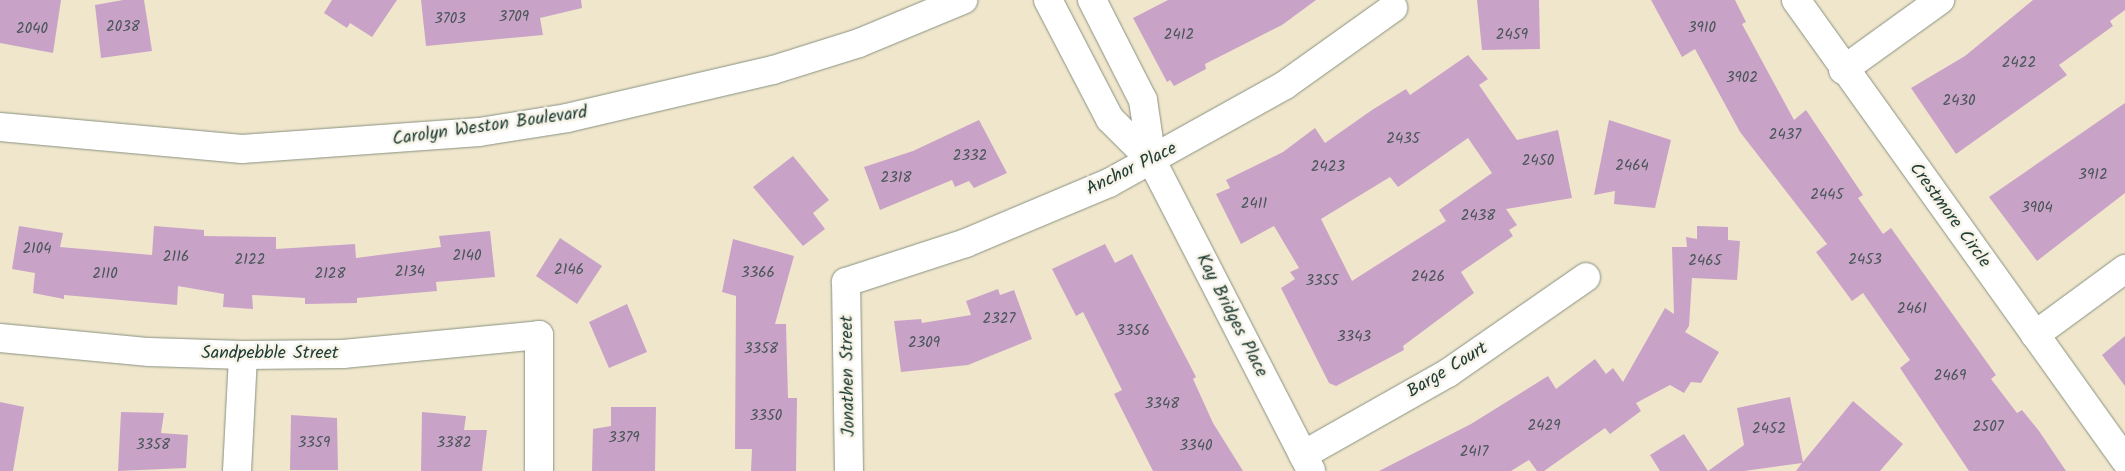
<!DOCTYPE html>
<style>
body{margin:0}
#map{position:relative;width:2125px;height:471px;overflow:hidden;background:#f0e6cc;font-family:Kalam,sans-serif}
div>[style]{position:absolute}
[style*='--x']{left:calc(var(--x)*1px);top:calc(var(--y)*1px);width:calc(var(--w)*1px);rotate:calc(var(--a)*1deg)}
.building>*{inset:0;background:#c9a3c7}
.roads{filter:drop-shadow(0 0 1px #889280) drop-shadow(0 0 1px #889280)}
.minor>*{height:28px;margin:-14px;padding:0 14px;transform-origin:14px;border-radius:14px;background:#fff}
.tertiary>*{height:28px;margin:-14px;padding:0 14px;transform-origin:14px;border-radius:14px;background:#fff}
span{translate:-50% -50%;white-space:nowrap;text-align:center;line-height:1.15;-webkit-text-stroke:5px #f7f3e8;paint-order:stroke}
.number-label{font-size:15px;color:#4a5659}
.number-label span{-webkit-text-stroke-width:0}
.street-label{font-size:18px;color:#1f3d34}
</style>
<div id="map">
<div class="building">
<i style="clip-path:polygon(0 0,61px 0,53px 53px,0 43px)"></i>
<i style="clip-path:polygon(123px 0,144px 0,152px 51px,101px 58px,95px 5px)"></i>
<i style="clip-path:polygon(332px 0,397px 0,372px 37px,350px 23px,347px 28px,324px 13px)"></i>
<i style="clip-path:polygon(421px 0,581px 0,582px 8px,540px 18px,543px 35px,426px 46px)"></i>
<i style="clip-path:polygon(1168px 0,1316px 0,1282px 25px,1205px 64px,1206px 69px,1174px 86px,1170px 80px,1167px 82px,1133px 18px)"></i>
<i style="clip-path:polygon(1477px 0,1539px 0,1540px 49px,1482px 50px)"></i>
<i style="clip-path:polygon(1651px 0,1735px 0,1746px 22px,1742px 24px,1794px 120px,1806px 110px,1863px 195px,1858px 198px,1883px 234px,1891px 228px,1996px 375px,1991px 379px,2017px 413px,2022px 410px,2039px 431px,2066px 471px,1969px 471px,1900px 368px,1910px 360px,1863px 293px,1852px 301px,1816px 252px,1827px 244px,1740px 132px,1695px 49px,1682px 57px)"></i>
<i style="clip-path:polygon(2033px 0,2125px 0,2125px 10px,2110px 21px,2113px 26px,2059px 65px,2067px 75px,1956px 154px,1911px 88px,1965px 56px)"></i>
<i style="clip-path:polygon(evenodd,1468px 55px,1488px 79px,1479px 85px,1517px 140px,1558px 130px,1572px 198px,1506px 209px,1517px 225px,1509px 230px,1513px 236px,1461px 272px,1474px 293px,1403px 346px,1404px 350px,1336px 386px,1329px 383px,1281px 288px,1295px 279px,1290px 272px,1299px 268px,1274px 226px,1241px 244px,1216px 194px,1230px 188px,1226px 180px,1283px 152px,1315px 128px,1325px 143px,1372px 110px,1406px 89px,1410px 95px,1468px 55px,1468px 138px,1492px 173px,1439px 210px,1446px 221px,1352px 281px,1321px 219px,1390px 177px,1398px 187px,1468px 138px)"></i>
<i style="clip-path:polygon(2125px 103px,2125px 193px,2037px 261px,1989px 197px)"></i>
<i style="clip-path:polygon(979px 120px,1007px 173px,974px 188px,969px 181px,955px 187px,952px 180px,880px 210px,864px 167px,913px 151px)"></i>
<i style="clip-path:polygon(1609px 120px,1671px 140px,1655px 208px,1614px 204px,1615px 191px,1594px 195px)"></i>
<i style="clip-path:polygon(793px 156px,829px 200px,813px 213px,825px 229px,803px 246px,753px 187px)"></i>
<i style="clip-path:polygon(19px 226px,63px 233px,60px 247px,152px 255px,154px 226px,204px 230px,204px 236px,276px 237px,276px 249px,355px 244px,356px 258px,441px 247px,439px 236px,490px 231px,495px 277px,436px 282px,437px 291px,357px 298px,357px 303px,305px 304px,305px 298px,252px 295px,253px 309px,223px 307px,224px 294px,178px 286px,177px 305px,64px 295px,64px 299px,33px 293px,35px 273px,12px 269px)"></i>
<i style="clip-path:polygon(1697px 226px,1728px 227px,1728px 240px,1740px 241px,1737px 280px,1692px 278px,1689px 326px,1685px 332px,1719px 352px,1701px 383px,1691px 382px,1684px 393px,1670px 385px,1636px 403px,1641px 411px,1610px 434px,1605px 428px,1544px 471px,1537px 471px,1529px 460px,1511px 471px,1379px 471px,1471px 424px,1548px 376px,1556px 389px,1595px 359px,1606px 374px,1613px 368px,1623px 382px,1665px 308px,1674px 314px,1672px 247px,1687px 247px,1686px 237px,1697px 239px)"></i>
<i style="clip-path:polygon(560px 238px,602px 266px,577px 304px,536px 276px)"></i>
<i style="clip-path:polygon(733px 239px,794px 256px,775px 324px,786px 324px,788px 398px,797px 398px,796px 471px,751px 471px,752px 449px,735px 449px,736px 296px,722px 292px)"></i>
<i style="clip-path:polygon(1105px 244px,1115px 263px,1132px 254px,1196px 377px,1193px 379px,1213px 423px,1243px 471px,1153px 471px,1114px 394px,1122px 390px,1083px 312px,1076px 316px,1052px 269px)"></i>
<i style="clip-path:polygon(998px 289px,1000px 295px,1014px 290px,1032px 339px,968px 365px,901px 372px,894px 321px,921px 319px,922px 323px,971px 315px,966px 301px)"></i>
<i style="clip-path:polygon(627px 304px,647px 352px,609px 368px,589px 322px)"></i>
<i style="clip-path:polygon(2125px 336px,2125px 386px,2102px 355px)"></i>
<i style="clip-path:polygon(1790px 397px,1803px 462px,1853px 401px,1903px 444px,1880px 471px,1796px 471px,1802px 463px,1744px 471px,1660px 471px,1650px 455px,1684px 434px,1708px 471px,1744px 445px,1737px 408px)"></i>
<i style="clip-path:polygon(0 402px,24px 407px,13px 471px,0 471px)"></i>
<i style="clip-path:polygon(611px 407px,656px 407px,655px 471px,592px 471px,593px 429px,611px 426px)"></i>
<i style="clip-path:polygon(121px 412px,164px 413px,161px 433px,188px 435px,186px 468px,118px 471px)"></i>
<i style="clip-path:polygon(422px 412px,466px 416px,464px 430px,487px 430px,482px 471px,421px 471px)"></i>
<i style="clip-path:polygon(291px 415px,337px 418px,338px 470px,290px 470px)"></i>
</div>
<div class="roads">
<div class="minor">
<i style="--x:1048;--y:0;--w:134;--a:62.5"></i>
<i style="--x:1110;--y:119;--w:59;--a:45"></i>
<i style="--x:1152;--y:161;--w:348;--a:62.8"></i>
<i style="--x:1092;--y:0;--w:112;--a:63"></i>
<i style="--x:1143;--y:100;--w:62;--a:81.6"></i>
<i style="--x:1796;--y:0;--w:566;--a:54.43"></i>
<i style="--x:1843;--y:70;--w:120;--a:-35.8"></i>
<i style="--x:2035;--y:335;--w:112;--a:-36.3"></i>
<i style="--x:0;--y:338;--w:150;--a:5.4"></i>
<i style="--x:149;--y:352;--w:94;--a:1.8"></i>
<i style="--x:243;--y:355;--w:100;--a:-0.6"></i>
<i style="--x:343;--y:354;--w:197;--a:-5.5"></i>
<i style="--x:539;--y:335;--w:136;--a:90"></i>
<i style="--x:1303;--y:455;--w:167;--a:-29.5"></i>
<i style="--x:1448;--y:373;--w:168;--a:-34.8"></i>
<i style="--x:237;--y:471;--w:116;--a:-87"></i>
<i style="--x:849;--y:471;--w:189;--a:-90.9"></i>
<i style="--x:846;--y:282;--w:126;--a:-18"></i>
<i style="--x:966;--y:243;--w:155;--a:-22.8"></i>
<i style="--x:1109;--y:183;--w:201;--a:-29.1"></i>
<i style="--x:1285;--y:85;--w:133;--a:-35.5"></i>
</div>
<div class="tertiary">
<i style="--x:0;--y:127;--w:243;--a:5.2"></i>
<i style="--x:242;--y:149;--w:238;--a:-4.1"></i>
<i style="--x:479;--y:132;--w:89;--a:-9"></i>
<i style="--x:567;--y:118;--w:212;--a:-13.1"></i>
<i style="--x:773;--y:70;--w:90;--a:-17.4"></i>
<i style="--x:859;--y:43;--w:113;--a:-22.5"></i>
</div>
</div>
<div class="number-label">
<span style="left:514px;top:18px">3709</span>
<span style="left:450px;top:20px">3703</span>
<span style="left:123px;top:28px">2038</span>
<span style="left:1702px;top:29px">3910</span>
<span style="left:32px;top:30px">2040</span>
<span style="left:1179px;top:36px">2412</span>
<span style="left:1512px;top:36px">2459</span>
<span style="left:2019px;top:64px">2422</span>
<span style="left:1742px;top:79px">3902</span>
<span style="left:1959px;top:102px">2430</span>
<span style="left:1785px;top:136px">2437</span>
<span style="left:1403px;top:140px">2435</span>
<span style="left:970px;top:157px">2332</span>
<span style="left:1538px;top:162px">2450</span>
<span style="left:1632px;top:167px">2464</span>
<span style="left:1328px;top:168px">2423</span>
<span style="left:2093px;top:176px">3912</span>
<span style="left:896px;top:179px">2318</span>
<span style="left:1827px;top:196px">2445</span>
<span style="left:1254px;top:205px">2411</span>
<span style="left:2037px;top:209px">3904</span>
<span style="left:1478px;top:217px">2438</span>
<span style="left:37px;top:250px">2104</span>
<span style="left:467px;top:257px">2140</span>
<span style="left:176px;top:258px">2116</span>
<span style="left:250px;top:261px">2122</span>
<span style="left:1865px;top:261px">2453</span>
<span style="left:1705px;top:262px">2465</span>
<span style="left:569px;top:271px">2146</span>
<span style="left:410px;top:273px">2134</span>
<span style="left:758px;top:274px">3366</span>
<span style="left:105px;top:275px">2110</span>
<span style="left:330px;top:275px">2128</span>
<span style="left:1428px;top:278px">2426</span>
<span style="left:1322px;top:282px">3355</span>
<span style="left:1912px;top:310px">2461</span>
<span style="left:999px;top:320px">2327</span>
<span style="left:1133px;top:332px">3356</span>
<span style="left:1354px;top:338px">3343</span>
<span style="left:924px;top:344px">2309</span>
<span style="left:761px;top:350px">3358</span>
<span style="left:1950px;top:377px">2469</span>
<span style="left:1162px;top:405px">3348</span>
<span style="left:766px;top:417px">3350</span>
<span style="left:1544px;top:427px">2429</span>
<span style="left:1988px;top:428px">2507</span>
<span style="left:1769px;top:430px">2452</span>
<span style="left:624px;top:439px">3379</span>
<span style="left:314px;top:444px">3359</span>
<span style="left:454px;top:444px">3382</span>
<span style="left:153px;top:446px">3358</span>
<span style="left:1196px;top:447px">3340</span>
<span style="left:1474px;top:453px">2417</span>
</div>
<div class="street-label">
<span style="left:490px;top:127px;rotate:-8deg">Carolyn Weston Boulevard</span>
<span style="left:1132px;top:170px;rotate:-26deg">Anchor Place</span>
<span style="left:1949px;top:216px;rotate:54deg">Crestmore Circle</span>
<span style="left:1231px;top:316px;rotate:63deg">Kay Bridges Place</span>
<span style="left:270px;top:354px">Sandpebble Street</span>
<span style="left:1448px;top:371px;rotate:-31deg">Barge Court</span>
<span style="left:849px;top:376px;rotate:-91deg">Jonathen Street</span>
</div>
</div>
